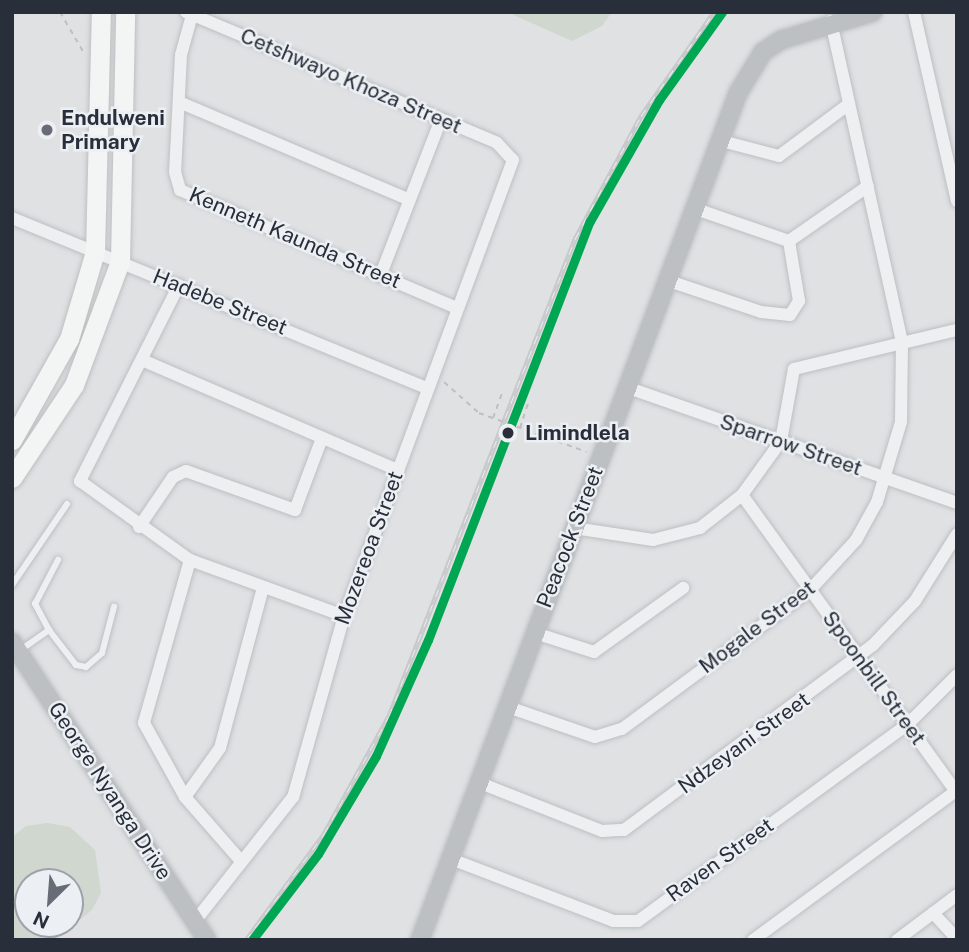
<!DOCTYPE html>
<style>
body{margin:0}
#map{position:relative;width:969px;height:952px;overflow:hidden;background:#dfe1e3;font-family:"Public Sans",sans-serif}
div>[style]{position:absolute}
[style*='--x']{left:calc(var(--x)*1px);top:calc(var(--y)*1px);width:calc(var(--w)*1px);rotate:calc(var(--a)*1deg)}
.green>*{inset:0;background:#d0d7cf}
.path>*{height:2px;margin-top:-1px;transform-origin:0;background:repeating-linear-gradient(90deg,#bdbfc2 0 5px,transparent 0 10px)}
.roads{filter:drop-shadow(0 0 2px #bdbfc1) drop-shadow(0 0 2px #bdbfc1)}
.lane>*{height:6px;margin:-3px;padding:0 3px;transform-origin:3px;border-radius:3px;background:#eeeff0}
.street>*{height:12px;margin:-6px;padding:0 6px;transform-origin:6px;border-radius:6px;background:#eeeff0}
.secondary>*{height:18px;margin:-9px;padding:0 9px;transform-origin:9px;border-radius:9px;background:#bdc0c3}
.primary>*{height:19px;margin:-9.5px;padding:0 9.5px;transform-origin:9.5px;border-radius:9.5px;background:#f3f4f4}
.rail>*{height:5px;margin-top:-2.5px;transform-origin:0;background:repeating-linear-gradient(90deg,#eceff3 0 8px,#c7c9cb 0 16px);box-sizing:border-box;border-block:2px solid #c7c9cb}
.path-bridge>*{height:2px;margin-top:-1px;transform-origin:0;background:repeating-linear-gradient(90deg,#bdbfc2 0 5px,transparent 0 10px)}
.rail-1>*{height:9px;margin:-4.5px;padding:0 4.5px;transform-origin:4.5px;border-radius:4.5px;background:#00a651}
.dots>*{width:19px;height:19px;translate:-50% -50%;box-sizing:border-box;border:4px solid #eceff3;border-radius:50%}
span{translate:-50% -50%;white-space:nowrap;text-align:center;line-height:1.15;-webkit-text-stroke:5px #eceff3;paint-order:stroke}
.street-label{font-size:21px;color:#282f3a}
.poi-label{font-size:21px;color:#282f3a;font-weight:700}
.left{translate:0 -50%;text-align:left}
.stop-label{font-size:21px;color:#282f3a;font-weight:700}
.frame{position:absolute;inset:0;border:14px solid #282f3a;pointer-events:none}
.north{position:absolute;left:14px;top:868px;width:70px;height:70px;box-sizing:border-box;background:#eceff3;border:2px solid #9ea2a9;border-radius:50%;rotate:205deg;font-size:19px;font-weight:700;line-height:28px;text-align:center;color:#282f3a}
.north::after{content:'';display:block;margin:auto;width:24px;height:32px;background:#686d75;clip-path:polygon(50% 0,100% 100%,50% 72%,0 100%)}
</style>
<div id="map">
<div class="green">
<i style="clip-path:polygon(507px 12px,612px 12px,602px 26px,572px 41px)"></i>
<i style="clip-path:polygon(evenodd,48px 823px,70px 827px,95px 850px,101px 893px,92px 910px,55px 940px,12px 940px,12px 837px,26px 826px,48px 823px,28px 882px,70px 882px,70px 924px,28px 924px,28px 882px)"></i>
</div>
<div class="path">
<i style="--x:60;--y:12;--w:48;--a:59.7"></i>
<i style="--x:444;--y:382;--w:47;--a:41.5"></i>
<i style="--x:493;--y:418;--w:27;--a:-70"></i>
<i style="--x:520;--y:428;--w:26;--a:-72"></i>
<i style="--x:548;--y:438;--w:41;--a:19.7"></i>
</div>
<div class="roads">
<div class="lane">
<i style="--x:12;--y:585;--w:98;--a:-55.8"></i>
<i style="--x:49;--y:630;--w:44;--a:52.4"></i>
<i style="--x:76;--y:665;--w:10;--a:11"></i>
<i style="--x:86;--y:667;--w:21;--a:-41"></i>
<i style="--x:102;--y:653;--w:48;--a:-75.4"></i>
<i style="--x:19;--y:651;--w:37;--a:-35"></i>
<i style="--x:49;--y:630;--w:30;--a:-118"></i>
<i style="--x:35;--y:604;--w:50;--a:-62.4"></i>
</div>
<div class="street">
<i style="--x:186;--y:12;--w:337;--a:22.8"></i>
<i style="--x:497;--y:143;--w:23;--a:47"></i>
<i style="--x:513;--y:160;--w:486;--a:110.3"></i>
<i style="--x:344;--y:616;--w:188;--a:105.7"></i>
<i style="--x:293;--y:797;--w:158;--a:128.3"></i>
<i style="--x:914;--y:12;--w:194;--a:77.2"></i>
<i style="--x:192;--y:15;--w:41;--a:105.4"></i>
<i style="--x:181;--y:55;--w:117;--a:92.9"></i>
<i style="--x:175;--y:172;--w:19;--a:74"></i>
<i style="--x:180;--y:190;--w:301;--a:23.1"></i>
<i style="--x:179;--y:102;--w:249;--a:23"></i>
<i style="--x:718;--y:140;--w:63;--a:14.7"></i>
<i style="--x:779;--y:156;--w:87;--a:-36.6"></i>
<i style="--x:693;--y:208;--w:102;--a:19"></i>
<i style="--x:789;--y:241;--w:96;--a:-34.8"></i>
<i style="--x:12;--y:218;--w:448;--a:22.3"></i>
<i style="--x:381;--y:274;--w:166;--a:-68.8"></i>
<i style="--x:666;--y:280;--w:100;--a:18.6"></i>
<i style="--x:761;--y:312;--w:29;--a:6"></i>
<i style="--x:790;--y:315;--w:17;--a:-57"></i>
<i style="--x:799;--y:301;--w:61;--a:-99.5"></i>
<i style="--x:179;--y:285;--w:220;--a:116.8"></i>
<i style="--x:80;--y:481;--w:135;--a:35.7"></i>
<i style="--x:190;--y:560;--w:164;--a:20"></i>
<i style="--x:142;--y:360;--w:279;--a:23.3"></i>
<i style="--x:626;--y:387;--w:351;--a:19.3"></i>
<i style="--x:742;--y:495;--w:367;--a:54.2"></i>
<i style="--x:139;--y:527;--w:60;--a:-55.8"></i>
<i style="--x:173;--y:477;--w:14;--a:-25"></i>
<i style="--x:186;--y:471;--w:116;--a:19.7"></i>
<i style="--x:295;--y:510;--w:77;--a:-69.4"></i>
<i style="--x:574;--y:528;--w:80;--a:8.6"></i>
<i style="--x:653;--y:540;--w:49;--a:-14.3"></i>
<i style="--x:700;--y:528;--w:53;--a:-38.2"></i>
<i style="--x:742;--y:495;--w:67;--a:-54.2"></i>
<i style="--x:781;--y:441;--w:73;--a:-79.8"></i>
<i style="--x:794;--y:369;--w:168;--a:-13.5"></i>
<i style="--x:190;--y:560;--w:169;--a:105.8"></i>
<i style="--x:144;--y:723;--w:85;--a:61"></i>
<i style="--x:185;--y:797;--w:86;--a:48.8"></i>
<i style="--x:535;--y:633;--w:62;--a:17.9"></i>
<i style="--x:594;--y:652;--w:110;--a:-35.7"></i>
<i style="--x:508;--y:707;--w:92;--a:19"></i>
<i style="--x:595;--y:737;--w:28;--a:-17"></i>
<i style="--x:622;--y:729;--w:234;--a:-36.5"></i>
<i style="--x:810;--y:590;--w:68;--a:-47.4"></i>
<i style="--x:856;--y:540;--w:43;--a:-61.1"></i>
<i style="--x:877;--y:502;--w:84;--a:-73.3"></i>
<i style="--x:901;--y:422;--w:80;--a:-89.3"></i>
<i style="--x:902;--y:342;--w:329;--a:-102.5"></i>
<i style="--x:480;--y:783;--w:131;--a:21.5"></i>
<i style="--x:602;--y:831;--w:22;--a:-3"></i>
<i style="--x:624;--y:830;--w:310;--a:-36.6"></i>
<i style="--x:873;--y:645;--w:61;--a:-46.3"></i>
<i style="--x:915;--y:601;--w:79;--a:-57.9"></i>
<i style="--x:185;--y:797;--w:60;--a:-54.5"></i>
<i style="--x:220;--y:748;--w:166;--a:-75"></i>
<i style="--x:451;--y:859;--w:173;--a:20.9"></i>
<i style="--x:613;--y:921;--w:25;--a:0"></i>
<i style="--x:638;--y:921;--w:334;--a:-36.1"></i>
<i style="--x:908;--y:724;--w:69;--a:-45"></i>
<i style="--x:933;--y:913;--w:35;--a:47"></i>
<i style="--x:753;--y:940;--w:253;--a:-36.3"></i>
<i style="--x:897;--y:940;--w:75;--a:-36.9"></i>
</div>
<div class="secondary">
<i style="--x:12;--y:642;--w:356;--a:56.8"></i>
<i style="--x:420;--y:940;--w:905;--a:-69.42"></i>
<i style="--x:738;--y:93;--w:48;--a:-58.6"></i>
<i style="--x:763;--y:52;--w:22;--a:-34"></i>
<i style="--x:781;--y:40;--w:96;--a:-16.9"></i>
</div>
<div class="primary">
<i style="--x:12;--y:440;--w:116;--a:-60.6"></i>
<i style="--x:69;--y:339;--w:91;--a:-73.4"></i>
<i style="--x:95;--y:252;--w:240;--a:-88.6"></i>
<i style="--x:12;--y:478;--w:112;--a:-56.3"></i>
<i style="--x:74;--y:385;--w:132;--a:-69.6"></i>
<i style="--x:120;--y:261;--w:249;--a:-88.8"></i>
</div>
</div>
<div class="rail">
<i style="--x:246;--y:940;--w:132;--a:-53.7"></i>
<i style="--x:324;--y:834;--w:135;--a:-61.2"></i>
<i style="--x:389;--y:716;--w:512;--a:-68.7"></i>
<i style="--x:575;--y:239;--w:140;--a:-61.8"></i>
<i style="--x:641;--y:116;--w:127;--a:-54.9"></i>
</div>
<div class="path-bridge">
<i style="--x:479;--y:413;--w:73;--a:19.9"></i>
</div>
<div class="rail-1">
<i style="--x:252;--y:940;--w:108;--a:-52.5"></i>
<i style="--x:318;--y:854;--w:114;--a:-59.4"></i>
<i style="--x:376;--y:756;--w:127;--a:-65.9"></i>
<i style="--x:428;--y:640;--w:449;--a:-68.9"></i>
<i style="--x:590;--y:221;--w:139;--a:-60.3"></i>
<i style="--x:659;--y:100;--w:108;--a:-54.4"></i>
</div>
<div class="dots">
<i style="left:47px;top:130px;background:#686d75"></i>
<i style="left:508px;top:433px;background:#282f3a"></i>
</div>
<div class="street-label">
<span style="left:351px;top:81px;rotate:23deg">Cetshwayo Khoza Street</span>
<span style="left:295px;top:238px;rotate:23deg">Kenneth Kaunda Street</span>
<span style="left:220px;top:302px;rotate:22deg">Hadebe Street</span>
<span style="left:791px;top:445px;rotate:19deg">Sparrow Street</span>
<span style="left:570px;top:537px;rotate:-69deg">Peacock Street</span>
<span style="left:369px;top:548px;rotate:-70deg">Mozereoa Street</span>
<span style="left:757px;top:627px;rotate:-37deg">Mogale Street</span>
<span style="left:874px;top:678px;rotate:54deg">Spoonbill Street</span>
<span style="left:744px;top:743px;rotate:-36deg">Ndzeyani Street</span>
<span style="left:110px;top:791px;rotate:57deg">George Nyanga Drive</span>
<span style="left:720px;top:860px;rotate:-36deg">Raven Street</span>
</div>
<div class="poi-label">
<span class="left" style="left:61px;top:130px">Endulweni<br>Primary</span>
</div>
<div class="stop-label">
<span class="left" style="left:525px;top:433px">Limindlela</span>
</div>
<div class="frame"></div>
<div class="north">N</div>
</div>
